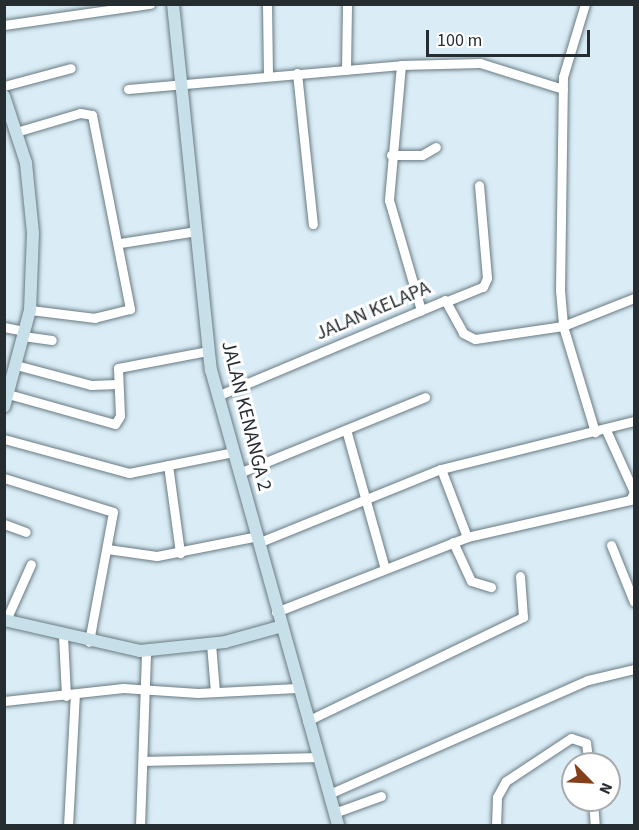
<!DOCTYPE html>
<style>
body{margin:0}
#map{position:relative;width:639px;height:830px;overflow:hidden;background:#daedf6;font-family:"Source Sans 3",sans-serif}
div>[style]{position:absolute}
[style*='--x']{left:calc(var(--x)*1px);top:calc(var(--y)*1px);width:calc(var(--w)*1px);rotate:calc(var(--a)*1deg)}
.roads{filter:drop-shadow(0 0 2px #697a82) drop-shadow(0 0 2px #697a82)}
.street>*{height:9px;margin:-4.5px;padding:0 4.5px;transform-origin:4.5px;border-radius:4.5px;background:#fff}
.secondary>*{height:12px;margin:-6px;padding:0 6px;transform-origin:6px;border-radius:6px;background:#c6dfe8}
span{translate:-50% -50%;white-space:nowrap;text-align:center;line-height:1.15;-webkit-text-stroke:6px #fff;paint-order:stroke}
.street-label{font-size:20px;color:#262d31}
.frame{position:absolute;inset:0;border:6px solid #262d31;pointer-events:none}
.north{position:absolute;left:561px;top:752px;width:60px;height:60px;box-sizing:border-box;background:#fff;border:2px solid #a8abad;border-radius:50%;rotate:114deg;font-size:16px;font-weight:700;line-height:24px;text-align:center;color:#262d31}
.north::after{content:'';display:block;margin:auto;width:21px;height:27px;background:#854019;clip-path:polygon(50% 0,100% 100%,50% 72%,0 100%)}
.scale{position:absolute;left:426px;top:30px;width:164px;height:27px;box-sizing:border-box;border:3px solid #262d31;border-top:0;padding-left:8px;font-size:18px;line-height:21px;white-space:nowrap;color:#262d31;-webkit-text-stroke:4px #fff;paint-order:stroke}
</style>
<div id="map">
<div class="roads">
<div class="street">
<i style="--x:267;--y:4;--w:72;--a:89.2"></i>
<i style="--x:585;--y:4;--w:76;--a:106.8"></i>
<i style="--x:563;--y:77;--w:213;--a:90.8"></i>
<i style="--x:560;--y:290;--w:36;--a:85"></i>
<i style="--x:563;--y:326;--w:111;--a:73.2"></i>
<i style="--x:4;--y:25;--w:148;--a:-8.2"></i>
<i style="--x:401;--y:65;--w:136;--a:95.1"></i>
<i style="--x:389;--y:200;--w:115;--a:73.8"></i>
<i style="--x:346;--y:70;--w:66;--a:-89.1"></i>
<i style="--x:297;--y:73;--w:152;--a:84"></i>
<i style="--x:4;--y:86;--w:69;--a:-15"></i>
<i style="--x:128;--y:89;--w:274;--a:-5"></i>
<i style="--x:401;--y:65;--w:79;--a:-1.5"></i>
<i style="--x:480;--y:63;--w:87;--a:17.4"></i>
<i style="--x:16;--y:132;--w:67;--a:-16.5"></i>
<i style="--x:80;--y:113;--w:12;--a:9"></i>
<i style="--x:92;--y:115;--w:198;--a:78.9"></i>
<i style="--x:130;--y:309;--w:36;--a:166"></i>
<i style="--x:95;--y:318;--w:65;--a:-173"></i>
<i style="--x:391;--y:155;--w:31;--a:0"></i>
<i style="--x:422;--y:155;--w:16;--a:-30"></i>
<i style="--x:120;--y:243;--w:78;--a:-8.9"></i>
<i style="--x:450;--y:300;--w:35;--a:-22"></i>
<i style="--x:483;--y:287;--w:10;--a:-66"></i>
<i style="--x:487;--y:278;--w:93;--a:-94.9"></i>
<i style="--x:4;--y:327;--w:20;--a:11"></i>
<i style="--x:23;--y:336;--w:29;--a:8"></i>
<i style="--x:16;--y:365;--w:78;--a:14.9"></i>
<i style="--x:91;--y:385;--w:27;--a:-2"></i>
<i style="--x:8;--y:394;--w:111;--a:15.7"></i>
<i style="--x:115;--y:424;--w:9;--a:-58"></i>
<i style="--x:120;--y:416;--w:48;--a:-92.4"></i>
<i style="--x:118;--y:368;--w:92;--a:-10.7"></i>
<i style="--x:217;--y:396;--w:247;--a:-22.8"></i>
<i style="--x:445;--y:300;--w:38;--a:61"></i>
<i style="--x:463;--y:333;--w:13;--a:27"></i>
<i style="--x:475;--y:339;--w:89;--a:-8.4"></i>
<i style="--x:563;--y:326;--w:76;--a:-21.5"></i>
<i style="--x:347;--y:433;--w:141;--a:74.4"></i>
<i style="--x:4;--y:439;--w:130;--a:15.2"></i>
<i style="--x:129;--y:473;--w:106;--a:-11.4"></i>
<i style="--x:168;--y:465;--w:89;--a:82.2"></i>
<i style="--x:441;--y:469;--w:73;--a:69.1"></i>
<i style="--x:239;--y:473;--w:201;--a:-22.2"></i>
<i style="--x:4;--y:478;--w:114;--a:17.3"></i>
<i style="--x:113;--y:512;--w:132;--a:100.5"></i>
<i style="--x:4;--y:524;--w:23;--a:20"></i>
<i style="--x:260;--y:542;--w:195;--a:-22"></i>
<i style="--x:441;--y:469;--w:199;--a:-14"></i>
<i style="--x:453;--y:542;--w:43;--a:65.2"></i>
<i style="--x:471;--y:581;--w:21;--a:17"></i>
<i style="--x:611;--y:545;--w:61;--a:68"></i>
<i style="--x:107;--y:549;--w:50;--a:8"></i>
<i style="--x:157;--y:556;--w:103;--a:-11.2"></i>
<i style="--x:276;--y:612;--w:205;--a:-21.4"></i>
<i style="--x:467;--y:537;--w:167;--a:-12.8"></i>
<i style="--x:630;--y:500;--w:9;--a:-63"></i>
<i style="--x:634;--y:492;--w:68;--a:-114.3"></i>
<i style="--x:6;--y:620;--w:61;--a:-65.9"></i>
<i style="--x:63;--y:636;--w:60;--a:87.1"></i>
<i style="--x:211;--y:644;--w:48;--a:85.2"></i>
<i style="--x:4;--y:701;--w:120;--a:-6.2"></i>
<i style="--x:123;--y:688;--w:75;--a:3.8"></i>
<i style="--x:198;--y:693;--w:99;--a:-2.9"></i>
<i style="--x:307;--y:721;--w:240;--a:-25.7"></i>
<i style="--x:523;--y:617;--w:41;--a:-94.2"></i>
<i style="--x:144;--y:761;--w:173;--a:-1.3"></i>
<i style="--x:329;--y:794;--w:283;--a:-23.8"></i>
<i style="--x:588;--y:680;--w:47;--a:-13.4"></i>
<i style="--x:593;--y:800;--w:26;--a:86"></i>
<i style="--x:334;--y:813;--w:50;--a:-19.9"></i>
<i style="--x:68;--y:826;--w:132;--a:-87"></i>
<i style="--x:140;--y:826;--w:175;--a:-88"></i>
<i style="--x:496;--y:826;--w:29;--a:-88"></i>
<i style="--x:497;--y:797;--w:18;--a:-61"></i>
<i style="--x:506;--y:781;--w:78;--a:-33.5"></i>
<i style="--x:571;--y:738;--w:16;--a:18"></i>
<i style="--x:586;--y:743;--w:21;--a:82"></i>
</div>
<div class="secondary">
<i style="--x:173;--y:4;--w:368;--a:84.1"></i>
<i style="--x:211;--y:370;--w:473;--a:74.4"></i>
<i style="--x:4;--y:96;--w:71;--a:71.8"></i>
<i style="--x:26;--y:163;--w:70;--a:84.3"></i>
<i style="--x:33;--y:233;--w:77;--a:92.2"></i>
<i style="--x:30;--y:310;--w:100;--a:105"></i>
<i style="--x:4;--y:620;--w:139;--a:12.8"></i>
<i style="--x:140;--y:651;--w:85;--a:-6"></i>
<i style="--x:225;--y:642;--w:56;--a:-15.5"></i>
</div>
</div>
<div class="street-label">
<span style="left:373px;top:311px;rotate:-23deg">JALAN KELAPA</span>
<span style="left:246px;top:416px;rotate:76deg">JALAN KENANGA 2</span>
</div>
<div class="frame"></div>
<div class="north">N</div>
<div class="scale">100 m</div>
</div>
